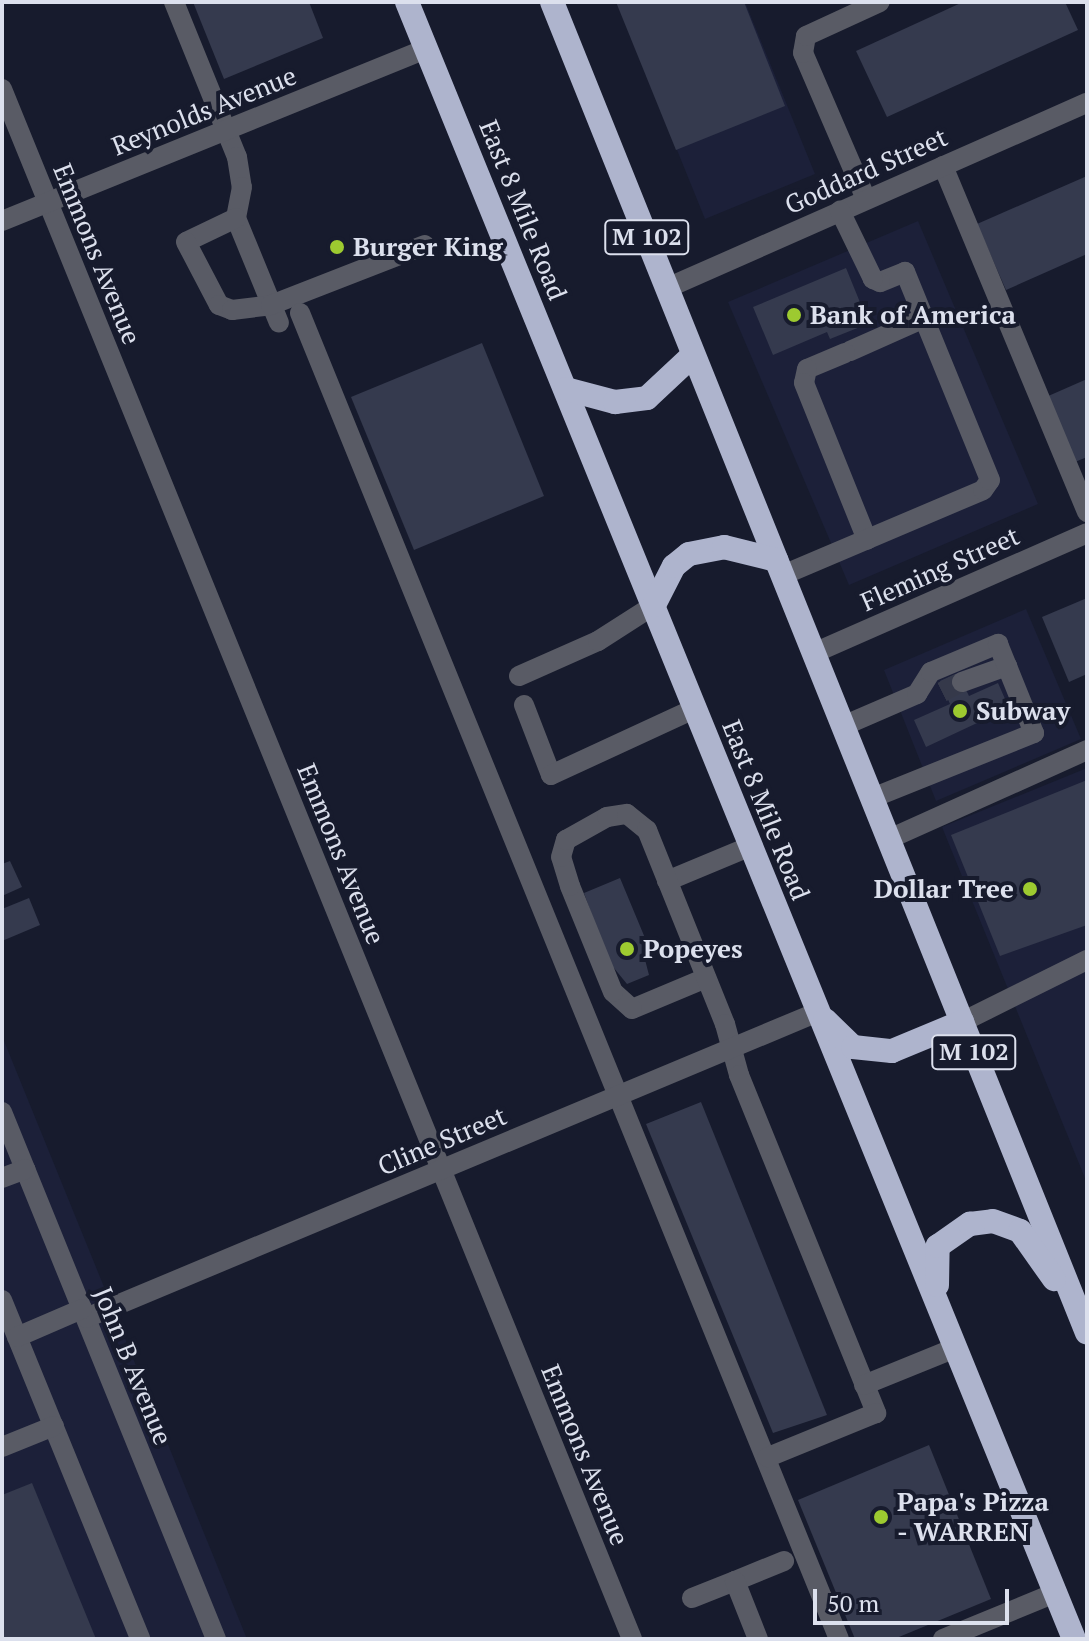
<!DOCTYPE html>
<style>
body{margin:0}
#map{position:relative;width:1089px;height:1641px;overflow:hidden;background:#171b2d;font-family:"PT Serif",serif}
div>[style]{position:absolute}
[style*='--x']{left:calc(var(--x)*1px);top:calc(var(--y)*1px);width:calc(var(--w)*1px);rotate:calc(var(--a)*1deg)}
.built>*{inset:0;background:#1c2039}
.building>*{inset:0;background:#353a4e}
.minor-tunnel>*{height:20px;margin-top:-10px;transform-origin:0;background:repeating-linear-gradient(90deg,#35394a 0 20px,transparent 0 30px)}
.minor>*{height:20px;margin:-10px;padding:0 10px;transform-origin:10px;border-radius:10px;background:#595b65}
.highway>*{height:24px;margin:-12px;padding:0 12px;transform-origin:12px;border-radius:12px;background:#aeb4cd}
.dots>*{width:22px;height:22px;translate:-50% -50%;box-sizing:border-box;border:4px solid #171b2d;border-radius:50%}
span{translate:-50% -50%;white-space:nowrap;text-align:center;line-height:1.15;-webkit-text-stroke:8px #171b2d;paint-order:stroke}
.shield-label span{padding:2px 6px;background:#171b2d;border:2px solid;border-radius:6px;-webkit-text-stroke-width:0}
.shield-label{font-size:24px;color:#dce0ed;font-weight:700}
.street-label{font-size:26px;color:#dce0ed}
.poi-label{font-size:26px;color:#dce0ed;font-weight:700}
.left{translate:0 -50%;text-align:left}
.right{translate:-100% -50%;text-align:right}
.frame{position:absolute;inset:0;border:4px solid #dce0ed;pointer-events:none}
.scale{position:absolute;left:813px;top:1589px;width:196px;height:36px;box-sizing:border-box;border:4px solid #dce0ed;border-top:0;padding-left:10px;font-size:24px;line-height:28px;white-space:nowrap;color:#dce0ed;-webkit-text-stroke:6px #171b2d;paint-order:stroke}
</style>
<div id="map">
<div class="built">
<i style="clip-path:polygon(617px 2px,745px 2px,815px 174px,705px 219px)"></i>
<i style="clip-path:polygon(918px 221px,1038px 504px,849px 585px,728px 302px)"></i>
<i style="clip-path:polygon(1026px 609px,1081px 739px,936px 801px,884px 670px)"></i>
<i style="clip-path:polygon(1087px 768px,1087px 1183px,942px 827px)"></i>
<i style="clip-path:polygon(2px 1036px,100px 1277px,247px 1639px,2px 1639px)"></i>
</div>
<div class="building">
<i style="clip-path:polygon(193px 2px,309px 2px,323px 38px,224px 79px)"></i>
<i style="clip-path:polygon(616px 2px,744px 2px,785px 106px,676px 150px)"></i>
<i style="clip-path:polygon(963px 2px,1065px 2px,1078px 30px,887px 117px,856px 51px)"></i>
<i style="clip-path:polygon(1087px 176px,1087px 254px,1006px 290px,977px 224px)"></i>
<i style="clip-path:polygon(846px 268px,866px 317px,858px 321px,860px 327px,830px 339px,827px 332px,773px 355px,753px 307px)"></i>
<i style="clip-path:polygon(482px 343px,544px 496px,414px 550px,351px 397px)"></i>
<i style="clip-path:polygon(1087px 379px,1087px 457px,1075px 462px,1046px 397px)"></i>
<i style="clip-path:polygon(1087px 598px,1087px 674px,1069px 682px,1042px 617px)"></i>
<i style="clip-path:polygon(958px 673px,969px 696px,998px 683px,1009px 708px,926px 747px,914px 720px,950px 704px,940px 681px)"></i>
<i style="clip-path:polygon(1087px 780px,1087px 925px,1000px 956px,951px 835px)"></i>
<i style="clip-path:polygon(10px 861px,22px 887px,2px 896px,2px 864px)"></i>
<i style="clip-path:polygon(620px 878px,650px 950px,643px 952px,649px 975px,627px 984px,609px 962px,584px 893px)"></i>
<i style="clip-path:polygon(29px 898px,40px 925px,2px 941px,2px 909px)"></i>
<i style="clip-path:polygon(701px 1102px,827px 1415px,773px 1433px,646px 1124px)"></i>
<i style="clip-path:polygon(929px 1445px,991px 1599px,894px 1639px,855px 1639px,798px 1500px)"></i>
<i style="clip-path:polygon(32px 1483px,96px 1639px,2px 1639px,2px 1495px)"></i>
</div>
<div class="minor-tunnel">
<i style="--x:942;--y:692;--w:22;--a:-27"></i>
</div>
<div class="minor">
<i style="--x:174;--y:2;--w:167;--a:67.9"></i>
<i style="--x:237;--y:157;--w:30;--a:81"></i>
<i style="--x:242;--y:187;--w:32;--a:101"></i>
<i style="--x:236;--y:218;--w:113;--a:67.7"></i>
<i style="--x:2;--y:89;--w:1673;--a:67.88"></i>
<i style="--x:943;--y:166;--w:375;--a:67.4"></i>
<i style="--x:866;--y:199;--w:159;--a:-113.3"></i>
<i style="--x:803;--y:53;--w:17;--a:-80"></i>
<i style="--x:806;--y:36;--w:81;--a:-24.7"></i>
<i style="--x:236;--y:218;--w:55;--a:154.4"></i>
<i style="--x:186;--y:242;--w:71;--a:62.4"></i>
<i style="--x:219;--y:305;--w:14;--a:21"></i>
<i style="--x:232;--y:310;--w:39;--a:-7"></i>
<i style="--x:271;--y:305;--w:165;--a:-21.3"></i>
<i style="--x:2;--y:221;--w:458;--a:-22.1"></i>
<i style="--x:667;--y:288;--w:459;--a:-23.8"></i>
<i style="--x:300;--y:313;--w:1431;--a:67.88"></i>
<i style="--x:850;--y:351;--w:81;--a:-24"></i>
<i style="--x:845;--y:353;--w:41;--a:157.2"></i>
<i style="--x:807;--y:369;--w:14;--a:102"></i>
<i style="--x:804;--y:383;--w:169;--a:68.1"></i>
<i style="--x:783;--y:575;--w:217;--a:-23"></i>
<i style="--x:983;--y:490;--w:12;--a:-55"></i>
<i style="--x:990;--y:480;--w:225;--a:-112.2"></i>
<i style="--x:905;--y:272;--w:27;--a:158"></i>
<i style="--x:880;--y:282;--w:8;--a:-157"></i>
<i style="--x:873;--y:279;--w:76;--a:-115.9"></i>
<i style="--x:814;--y:653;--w:298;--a:-23.7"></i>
<i style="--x:519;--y:676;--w:86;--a:-23.9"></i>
<i style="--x:598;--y:641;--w:67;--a:-32.7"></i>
<i style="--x:962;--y:682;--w:48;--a:-19.6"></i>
<i style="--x:524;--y:705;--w:75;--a:68.9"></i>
<i style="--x:551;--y:775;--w:157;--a:-24.8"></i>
<i style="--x:843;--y:726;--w:81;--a:-23.4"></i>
<i style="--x:917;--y:694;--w:26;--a:-58"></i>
<i style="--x:931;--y:672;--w:73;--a:-22.7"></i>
<i style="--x:998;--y:644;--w:96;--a:68"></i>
<i style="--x:1034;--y:733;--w:175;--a:158.1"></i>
<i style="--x:889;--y:839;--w:217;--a:-24.2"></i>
<i style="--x:667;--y:881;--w:91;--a:-22.6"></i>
<i style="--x:706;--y:978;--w:80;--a:157.3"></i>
<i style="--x:632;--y:1009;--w:25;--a:-138"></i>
<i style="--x:613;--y:992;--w:114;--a:-112.1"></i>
<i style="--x:570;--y:886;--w:30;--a:-107"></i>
<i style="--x:561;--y:857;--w:18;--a:-74"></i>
<i style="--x:566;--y:840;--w:47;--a:-29.3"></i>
<i style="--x:607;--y:817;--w:20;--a:-9"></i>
<i style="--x:627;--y:814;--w:26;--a:39"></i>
<i style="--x:647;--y:830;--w:209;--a:68.1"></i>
<i style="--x:725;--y:1024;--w:53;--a:74.6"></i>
<i style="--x:739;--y:1075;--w:365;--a:67.9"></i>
<i style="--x:876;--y:1413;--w:117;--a:157.8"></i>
<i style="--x:962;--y:1022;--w:140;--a:-26.4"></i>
<i style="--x:2;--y:1112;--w:569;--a:67.9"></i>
<i style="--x:2;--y:1178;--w:25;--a:-21"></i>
<i style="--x:2;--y:1300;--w:366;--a:67.8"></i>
<i style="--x:86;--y:1318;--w:793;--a:-22.69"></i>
<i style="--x:17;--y:1337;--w:71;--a:-23.3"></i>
<i style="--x:864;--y:1385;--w:98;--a:-22.1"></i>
<i style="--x:2;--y:1447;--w:56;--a:-22"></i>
<i style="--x:735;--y:1581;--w:53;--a:-22.2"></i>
<i style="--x:692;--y:1598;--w:46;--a:-21.6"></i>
<i style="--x:735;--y:1581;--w:62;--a:68.4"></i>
<i style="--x:943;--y:1639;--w:121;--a:-22.3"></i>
</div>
<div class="highway">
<i style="--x:407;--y:2;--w:1768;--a:67.83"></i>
<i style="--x:552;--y:2;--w:1434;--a:68.1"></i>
<i style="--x:566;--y:389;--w:51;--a:14.9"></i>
<i style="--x:615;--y:402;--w:32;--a:-7"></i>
<i style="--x:647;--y:398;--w:63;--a:-43.1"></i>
<i style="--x:654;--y:605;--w:44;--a:-62.9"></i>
<i style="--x:674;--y:566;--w:19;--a:-39"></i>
<i style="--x:689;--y:554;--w:36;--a:-11"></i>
<i style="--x:724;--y:547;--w:54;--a:14"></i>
<i style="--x:825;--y:1020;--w:39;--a:44"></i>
<i style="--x:853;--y:1047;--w:39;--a:6"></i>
<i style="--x:892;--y:1051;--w:76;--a:-22.5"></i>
<i style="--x:937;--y:1285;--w:39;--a:-89"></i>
<i style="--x:938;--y:1246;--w:39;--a:-35"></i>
<i style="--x:970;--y:1224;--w:23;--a:-7"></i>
<i style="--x:993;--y:1221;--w:29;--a:20"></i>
<i style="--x:1020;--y:1231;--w:59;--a:54.7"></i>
</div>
<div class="dots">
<i style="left:337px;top:247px;background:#9dca30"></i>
<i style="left:794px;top:315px;background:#9dca30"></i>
<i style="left:960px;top:711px;background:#9dca30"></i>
<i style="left:1030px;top:889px;background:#9dca30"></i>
<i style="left:627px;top:949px;background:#9dca30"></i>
<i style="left:881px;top:1517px;background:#9dca30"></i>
</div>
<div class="shield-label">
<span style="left:647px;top:237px">M 102</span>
<span style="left:974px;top:1052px">M 102</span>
</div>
<div class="street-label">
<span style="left:204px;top:111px;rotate:-22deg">Reynolds Avenue</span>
<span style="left:866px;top:171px;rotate:-24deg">Goddard Street</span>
<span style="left:523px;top:210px;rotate:68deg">East 8 Mile Road</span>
<span style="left:97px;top:254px;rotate:68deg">Emmons Avenue</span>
<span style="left:940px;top:569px;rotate:-24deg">Fleming Street</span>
<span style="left:766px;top:810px;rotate:68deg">East 8 Mile Road</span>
<span style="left:341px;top:854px;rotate:68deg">Emmons Avenue</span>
<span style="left:442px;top:1141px;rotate:-23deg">Cline Street</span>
<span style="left:133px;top:1366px;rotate:68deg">John B Avenue</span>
<span style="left:585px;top:1455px;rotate:68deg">Emmons Avenue</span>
</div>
<div class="poi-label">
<span class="left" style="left:353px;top:247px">Burger King</span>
<span class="left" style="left:810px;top:315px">Bank of America</span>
<span class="left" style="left:976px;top:711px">Subway</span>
<span class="right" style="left:1014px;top:889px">Dollar Tree</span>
<span class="left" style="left:643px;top:949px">Popeyes</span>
<span class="left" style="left:897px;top:1517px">Papa's Pizza<br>- WARREN</span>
</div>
<div class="frame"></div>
<div class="scale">50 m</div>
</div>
